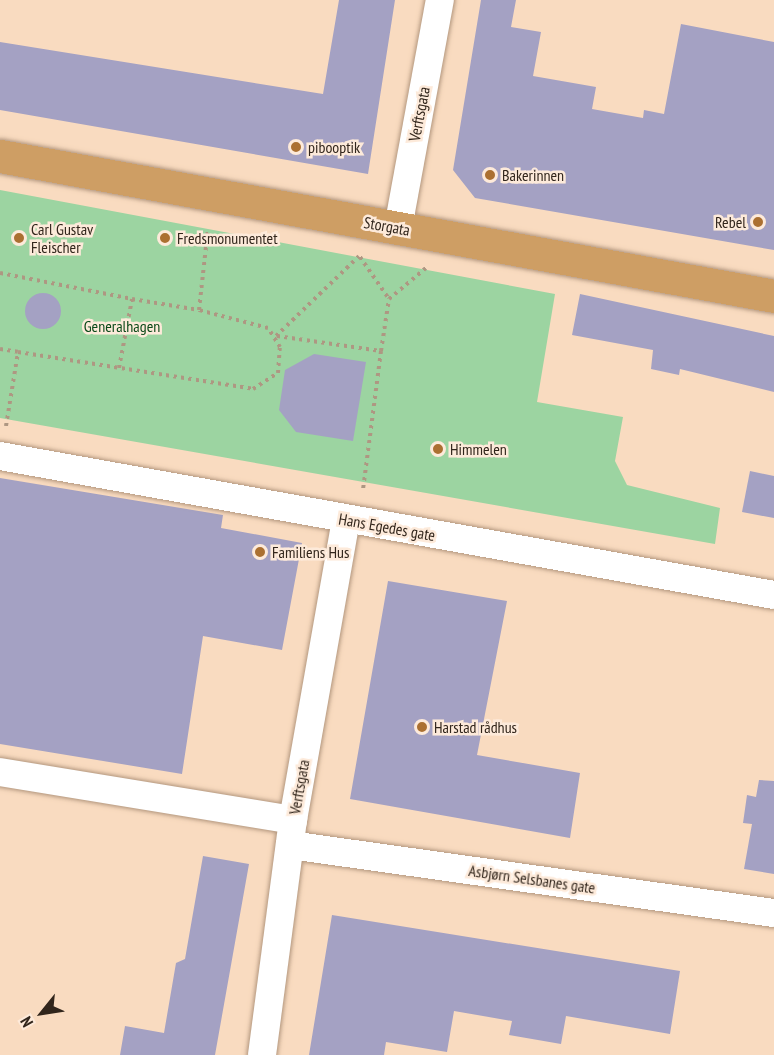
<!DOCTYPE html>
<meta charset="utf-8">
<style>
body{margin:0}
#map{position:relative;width:774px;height:1055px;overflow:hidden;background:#f9dbc0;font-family:"PT Sans Narrow",sans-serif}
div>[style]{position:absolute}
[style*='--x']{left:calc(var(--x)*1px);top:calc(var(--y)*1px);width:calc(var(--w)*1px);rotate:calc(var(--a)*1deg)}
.green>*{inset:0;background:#9cd4a1}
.building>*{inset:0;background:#a4a1c3}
.round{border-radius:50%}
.path>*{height:4px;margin-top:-2px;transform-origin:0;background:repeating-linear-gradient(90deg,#ae9782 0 3px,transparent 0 7.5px)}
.roads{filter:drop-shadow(0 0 2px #b3977e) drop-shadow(0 0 2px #b3977e)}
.street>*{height:28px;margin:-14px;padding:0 14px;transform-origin:14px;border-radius:14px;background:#fff}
.highway>*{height:33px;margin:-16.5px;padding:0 16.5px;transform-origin:16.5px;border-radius:16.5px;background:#ce9e64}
.dots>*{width:16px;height:16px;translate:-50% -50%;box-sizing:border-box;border:3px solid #fdeada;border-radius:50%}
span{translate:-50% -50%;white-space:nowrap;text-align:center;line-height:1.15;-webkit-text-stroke:5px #fdeada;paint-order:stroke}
.street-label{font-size:16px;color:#31251b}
.poi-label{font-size:16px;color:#31251b}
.left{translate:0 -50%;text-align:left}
.right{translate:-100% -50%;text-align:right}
.park-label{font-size:16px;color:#0b4a19}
.north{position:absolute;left:12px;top:983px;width:60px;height:60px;-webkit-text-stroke:4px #fdeada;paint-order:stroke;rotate:240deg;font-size:16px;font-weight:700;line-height:24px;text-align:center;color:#31251b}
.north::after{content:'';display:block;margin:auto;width:21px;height:27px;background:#31251b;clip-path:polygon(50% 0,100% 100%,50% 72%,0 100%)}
</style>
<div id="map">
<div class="green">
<i style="clip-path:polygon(0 190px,555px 294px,537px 402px,623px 417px,615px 461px,627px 485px,720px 508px,715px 544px,0 418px)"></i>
</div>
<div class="building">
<i style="clip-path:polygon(339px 0,395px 0,368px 174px,0 110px,0 42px,323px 94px)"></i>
<i style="clip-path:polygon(481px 0,516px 0,511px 27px,541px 32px,533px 76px,596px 87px,592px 109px,643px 118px,644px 110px,664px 114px,681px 24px,774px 42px,774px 250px,475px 198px,453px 170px)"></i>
<i class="round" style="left:25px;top:293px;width:36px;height:36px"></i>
<i style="clip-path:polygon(580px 294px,774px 336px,774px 392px,680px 369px,679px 375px,651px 369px,653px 350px,572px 335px)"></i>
<i style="clip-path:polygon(314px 354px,366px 362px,353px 441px,296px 432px,279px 410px,285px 370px)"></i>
<i style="clip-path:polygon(750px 471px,774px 476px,774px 518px,742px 512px)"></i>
<i style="clip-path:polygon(0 478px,223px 515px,221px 528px,302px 543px,282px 650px,203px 636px,182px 774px,0 744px)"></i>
<i style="clip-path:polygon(388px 581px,507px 601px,477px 755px,580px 773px,570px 838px,350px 799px)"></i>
<i style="clip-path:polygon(759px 780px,774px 781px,774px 874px,744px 869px,752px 824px,743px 823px,747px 795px,756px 797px)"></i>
<i style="clip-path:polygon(203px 856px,249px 864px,215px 1055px,120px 1055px,125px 1026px,164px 1033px,176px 963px,185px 959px)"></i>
<i style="clip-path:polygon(332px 915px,680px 971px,670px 1034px,566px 1016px,561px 1044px,509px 1035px,512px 1021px,454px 1011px,447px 1052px,386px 1042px,384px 1055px,309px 1055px)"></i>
</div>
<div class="path">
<i style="--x:360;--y:257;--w:51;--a:55.4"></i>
<i style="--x:0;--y:273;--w:135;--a:11.1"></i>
<i style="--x:276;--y:336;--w:115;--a:-43.9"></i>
<i style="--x:277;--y:336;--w:105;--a:8.2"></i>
<i style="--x:381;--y:351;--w:139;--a:97.4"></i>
<i style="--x:0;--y:349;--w:18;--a:9"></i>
<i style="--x:381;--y:351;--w:53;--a:-81.3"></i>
<i style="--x:389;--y:299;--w:48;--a:-40"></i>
<i style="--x:119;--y:368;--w:70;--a:-79.3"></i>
<i style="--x:132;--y:299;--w:68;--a:9.3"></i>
<i style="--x:6;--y:426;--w:75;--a:-80.8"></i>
<i style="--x:18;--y:352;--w:238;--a:8.9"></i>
<i style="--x:253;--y:389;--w:30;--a:-33"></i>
<i style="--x:278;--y:373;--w:26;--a:-86"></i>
<i style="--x:280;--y:347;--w:22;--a:-122"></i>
<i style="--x:268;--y:328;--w:71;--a:-165.4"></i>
<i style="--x:199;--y:310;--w:81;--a:-83.7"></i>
</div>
<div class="roads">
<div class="street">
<i style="--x:398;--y:228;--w:232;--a:-79.6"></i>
<i style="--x:0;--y:456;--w:786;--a:10.18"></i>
<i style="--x:0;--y:772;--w:297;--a:9.3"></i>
<i style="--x:290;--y:845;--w:489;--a:8"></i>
<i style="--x:262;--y:1055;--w:237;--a:-82.5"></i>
<i style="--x:293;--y:820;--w:305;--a:-80"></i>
</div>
<div class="highway">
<i style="--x:0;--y:156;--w:787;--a:10.25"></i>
</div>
</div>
<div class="dots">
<i style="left:296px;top:147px;background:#ab7031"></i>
<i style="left:490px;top:175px;background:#ab7031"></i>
<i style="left:758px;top:222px;background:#ab7031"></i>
<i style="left:19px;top:238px;background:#ab7031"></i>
<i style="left:165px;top:238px;background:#ab7031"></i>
<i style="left:438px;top:449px;background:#ab7031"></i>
<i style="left:260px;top:552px;background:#ab7031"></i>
<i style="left:422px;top:727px;background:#ab7031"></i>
</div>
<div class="street-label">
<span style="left:419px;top:114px;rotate:-79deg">Verftsgata</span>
<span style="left:387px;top:226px;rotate:10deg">Storgata</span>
<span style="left:387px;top:527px;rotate:10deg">Hans Egedes gate</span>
<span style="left:299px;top:787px;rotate:-80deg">Verftsgata</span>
<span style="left:532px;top:879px;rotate:8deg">Asbjørn Selsbanes gate</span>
</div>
<div class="poi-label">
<span class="left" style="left:308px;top:147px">pibooptik</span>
<span class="left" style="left:502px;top:175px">Bakerinnen</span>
<span class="right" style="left:746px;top:222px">Rebel</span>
<span class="left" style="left:31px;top:238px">Carl Gustav<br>Fleischer</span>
<span class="left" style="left:177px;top:238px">Fredsmonumentet</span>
<span class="left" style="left:450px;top:449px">Himmelen</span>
<span class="left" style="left:272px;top:552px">Familiens Hus</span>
<span class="left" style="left:434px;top:727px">Harstad rådhus</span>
</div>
<div class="park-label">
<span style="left:122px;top:326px">Generalhagen</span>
</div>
<div class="north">N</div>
</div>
